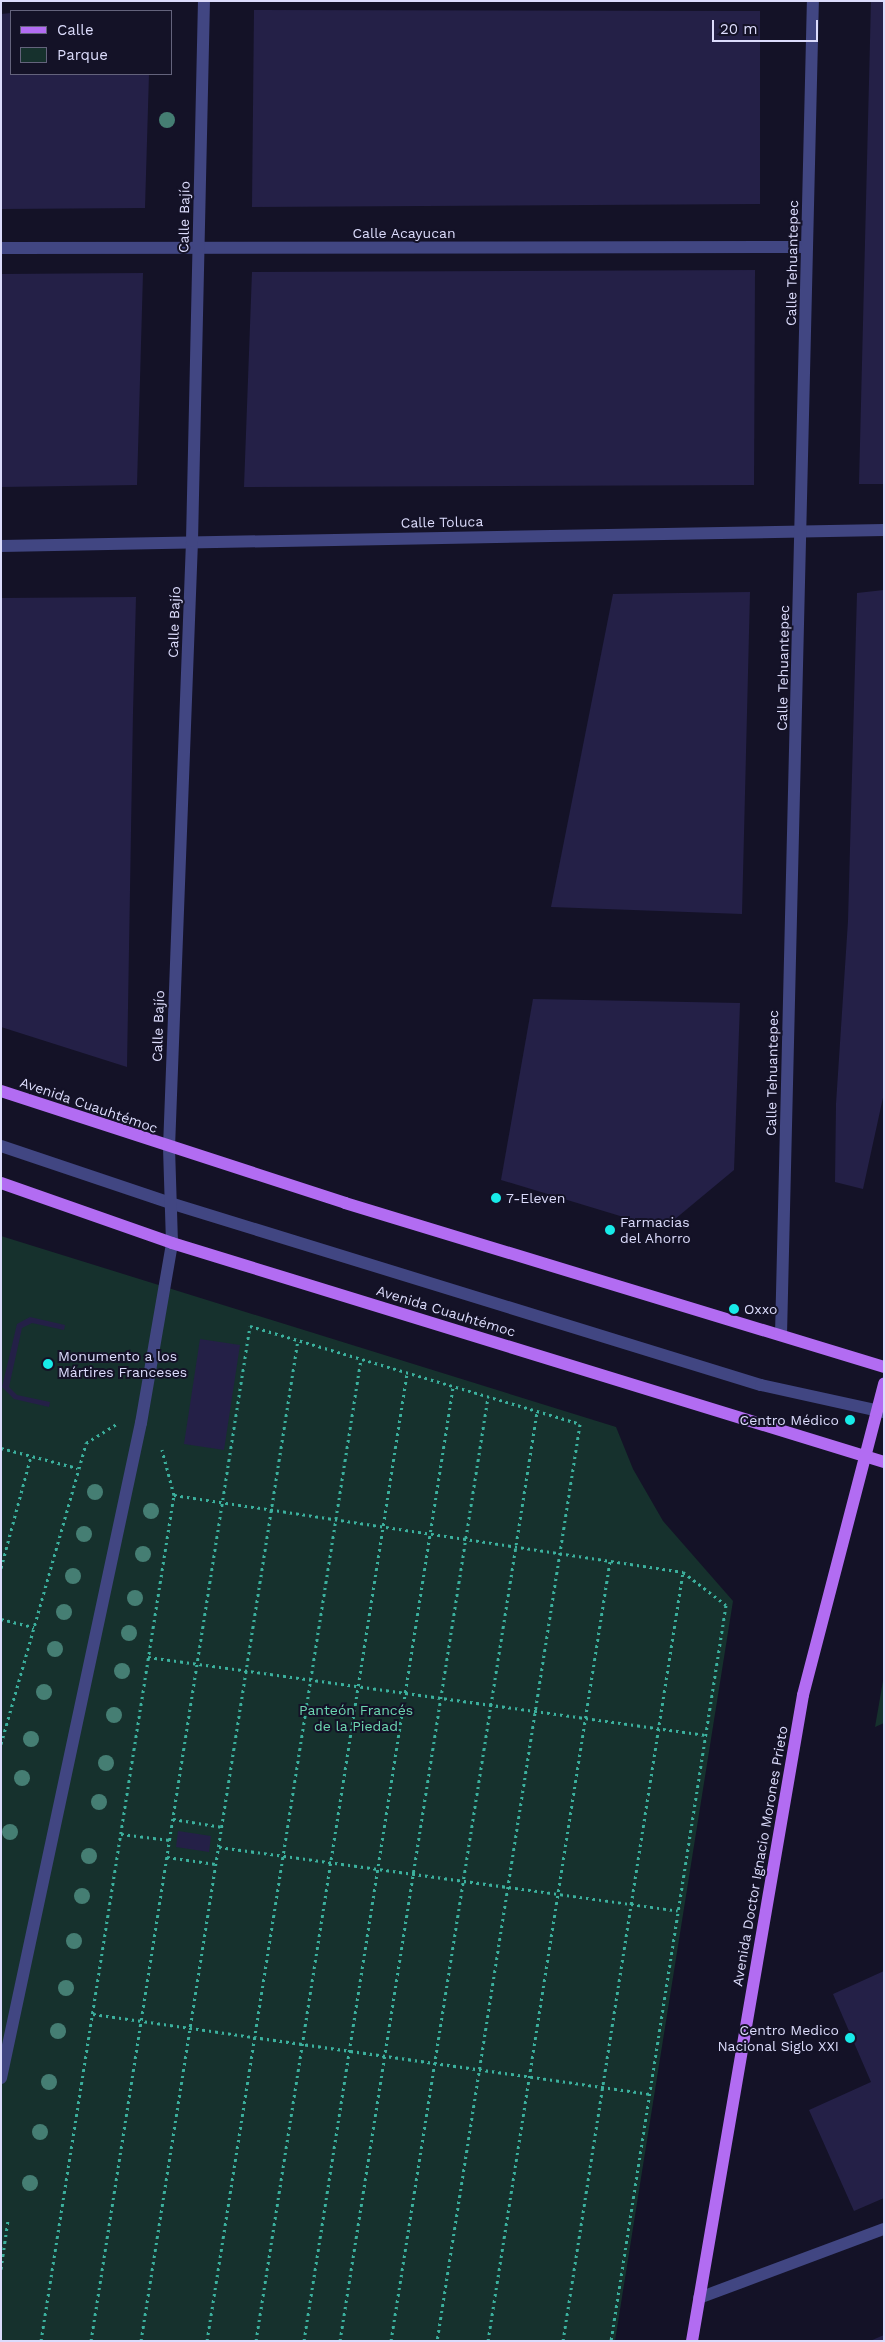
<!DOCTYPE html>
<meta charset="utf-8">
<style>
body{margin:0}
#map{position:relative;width:885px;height:2342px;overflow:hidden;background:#141227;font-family:"Work Sans",sans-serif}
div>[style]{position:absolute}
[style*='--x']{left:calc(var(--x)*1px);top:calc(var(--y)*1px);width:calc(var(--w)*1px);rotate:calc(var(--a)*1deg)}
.green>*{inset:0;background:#16312d}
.building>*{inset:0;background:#242047}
.path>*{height:3px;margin-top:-1.5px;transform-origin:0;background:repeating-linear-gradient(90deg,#3bb09d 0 2.5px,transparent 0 6.5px)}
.minor>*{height:12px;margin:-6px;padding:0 6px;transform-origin:6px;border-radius:6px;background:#414682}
.major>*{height:12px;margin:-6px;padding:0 6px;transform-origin:6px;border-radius:6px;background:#b26cf2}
.trees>*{width:16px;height:16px;margin:-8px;border-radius:50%;background:#457e73}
.dots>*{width:14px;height:14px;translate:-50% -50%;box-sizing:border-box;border:2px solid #141227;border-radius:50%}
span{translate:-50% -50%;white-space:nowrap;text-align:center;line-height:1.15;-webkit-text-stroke:4px #141227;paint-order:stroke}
.street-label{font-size:14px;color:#dcdcfc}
.poi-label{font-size:14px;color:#dcdcfc}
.left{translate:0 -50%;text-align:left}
.right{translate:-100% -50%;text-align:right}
.park-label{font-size:14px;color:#6dd7b1}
.frame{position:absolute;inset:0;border:2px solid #dcdcfc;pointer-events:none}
.legend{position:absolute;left:10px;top:10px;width:162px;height:65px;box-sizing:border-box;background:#141227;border:1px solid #64637c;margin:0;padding:6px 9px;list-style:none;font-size:15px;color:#dcdcfc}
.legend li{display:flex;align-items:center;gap:10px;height:25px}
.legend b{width:25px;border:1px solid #64637c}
.scale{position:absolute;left:712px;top:20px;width:106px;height:22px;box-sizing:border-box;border:2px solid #dcdcfc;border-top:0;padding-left:6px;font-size:15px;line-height:18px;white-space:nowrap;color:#dcdcfc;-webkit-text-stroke:4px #141227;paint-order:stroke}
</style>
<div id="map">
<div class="green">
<i style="clip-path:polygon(1px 1236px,616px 1427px,633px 1469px,663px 1521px,733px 1601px,615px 2341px,1px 2341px)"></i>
<i style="clip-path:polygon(884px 1675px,884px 1723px,875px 1727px)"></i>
</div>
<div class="building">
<i style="clip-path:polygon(871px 1px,884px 1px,884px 484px,859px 484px)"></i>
<i style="clip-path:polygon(254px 10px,760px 11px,760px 204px,252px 207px)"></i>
<i style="clip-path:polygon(11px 13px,11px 74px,149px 74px,145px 208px,1px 209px,1px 14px)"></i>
<i style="clip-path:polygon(755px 270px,754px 485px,244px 487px,252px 272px)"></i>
<i style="clip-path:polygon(143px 273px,137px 485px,1px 487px,1px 274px)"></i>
<i style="clip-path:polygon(884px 590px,884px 1093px,863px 1189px,835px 1182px,836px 1104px,848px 921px,857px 593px)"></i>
<i style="clip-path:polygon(750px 592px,742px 914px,551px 907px,613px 594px)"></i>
<i style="clip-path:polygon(136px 597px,133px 712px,127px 1067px,1px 1027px,1px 598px)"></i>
<i style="clip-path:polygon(533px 999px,740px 1003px,734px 1170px,663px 1229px,501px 1180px)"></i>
<i style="clip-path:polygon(30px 1317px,65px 1325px,64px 1330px,32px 1323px,22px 1328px,9px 1387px,17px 1395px,50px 1402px,49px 1407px,14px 1399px,2px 1387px,17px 1324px)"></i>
<i style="clip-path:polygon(200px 1339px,240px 1345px,224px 1450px,184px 1444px)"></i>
<i style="clip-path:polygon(178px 1831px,211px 1836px,209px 1852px,176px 1847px)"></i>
<i style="clip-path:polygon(884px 1971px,884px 2198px,854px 2211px,809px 2110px,871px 2082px,833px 1994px)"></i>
<i style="clip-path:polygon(884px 2335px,884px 2341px,870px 2341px)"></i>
</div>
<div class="path">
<i style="--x:1;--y:1448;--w:79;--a:14.7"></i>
<i style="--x:174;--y:1495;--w:515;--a:8.6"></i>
<i style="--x:683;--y:1572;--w:54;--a:37.5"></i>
<i style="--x:726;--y:1605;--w:745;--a:98.88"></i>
<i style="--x:1;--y:1568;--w:116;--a:-75"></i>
<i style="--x:1;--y:1619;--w:34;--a:14"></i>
<i style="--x:148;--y:1657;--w:563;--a:7.96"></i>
<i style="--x:1;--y:1744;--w:313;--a:-74.2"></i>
<i style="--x:86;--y:1443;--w:36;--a:-32"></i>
<i style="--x:173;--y:1819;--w:50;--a:9.3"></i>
<i style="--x:121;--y:1834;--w:49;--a:7"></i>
<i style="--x:219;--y:1847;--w:463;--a:7.9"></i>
<i style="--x:167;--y:1857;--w:49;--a:8.1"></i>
<i style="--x:93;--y:2014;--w:563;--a:8.17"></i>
<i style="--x:1;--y:2269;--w:49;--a:-81.9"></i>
<i style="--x:41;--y:2341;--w:856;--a:-81.07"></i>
<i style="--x:174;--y:1495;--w:47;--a:-104.9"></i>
<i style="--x:91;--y:2341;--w:1027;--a:-81.1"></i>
<i style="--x:250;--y:1326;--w:344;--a:16.5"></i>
<i style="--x:580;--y:1424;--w:928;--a:98.86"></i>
<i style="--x:141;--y:2341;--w:1013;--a:-81.09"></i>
<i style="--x:207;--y:2341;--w:994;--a:-81.09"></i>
<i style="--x:256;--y:2341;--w:980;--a:-81.13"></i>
<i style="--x:304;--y:2341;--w:966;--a:-81.12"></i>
<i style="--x:340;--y:2341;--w:956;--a:-81.09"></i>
<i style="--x:391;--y:2341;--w:940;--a:-81.07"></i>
<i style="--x:488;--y:2341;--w:789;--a:-81.11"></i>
<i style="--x:563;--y:2341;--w:778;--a:-81.13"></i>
</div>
<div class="minor">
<i style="--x:1;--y:248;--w:806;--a:-0.07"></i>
<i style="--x:1;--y:546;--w:883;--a:-1.04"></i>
<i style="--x:1;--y:1146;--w:178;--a:18.6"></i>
<i style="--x:170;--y:1203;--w:618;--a:17.12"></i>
<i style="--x:761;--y:1385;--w:126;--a:12.4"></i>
<i style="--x:781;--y:1335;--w:1334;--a:-88.63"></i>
<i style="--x:1;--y:2078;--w:670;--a:-77.94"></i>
<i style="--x:141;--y:1423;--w:183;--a:-80.2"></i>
<i style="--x:172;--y:1243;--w:95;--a:-91.8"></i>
<i style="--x:169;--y:1148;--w:607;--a:-87.83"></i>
<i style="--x:192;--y:541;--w:540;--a:-88.73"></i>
<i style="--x:699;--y:2298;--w:197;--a:-20.5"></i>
</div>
<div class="major">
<i style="--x:1;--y:1091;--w:362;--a:18"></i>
<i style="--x:345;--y:1203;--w:563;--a:16.92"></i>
<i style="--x:1;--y:1183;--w:181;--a:19.3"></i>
<i style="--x:172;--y:1243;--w:745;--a:17.1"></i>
<i style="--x:692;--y:2341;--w:655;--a:-80.25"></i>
<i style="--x:803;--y:1695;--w:322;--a:-75.4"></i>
</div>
<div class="trees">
<i style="left:167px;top:120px"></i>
<i style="left:95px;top:1492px"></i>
<i style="left:151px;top:1511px"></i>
<i style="left:84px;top:1534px"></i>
<i style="left:143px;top:1554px"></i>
<i style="left:73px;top:1576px"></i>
<i style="left:135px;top:1598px"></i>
<i style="left:64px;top:1612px"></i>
<i style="left:129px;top:1633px"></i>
<i style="left:55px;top:1649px"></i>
<i style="left:122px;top:1671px"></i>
<i style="left:44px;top:1692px"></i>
<i style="left:114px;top:1715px"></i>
<i style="left:31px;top:1739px"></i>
<i style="left:106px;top:1763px"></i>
<i style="left:22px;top:1778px"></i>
<i style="left:99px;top:1802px"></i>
<i style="left:10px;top:1832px"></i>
<i style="left:89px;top:1856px"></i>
<i style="left:82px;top:1896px"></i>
<i style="left:74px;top:1941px"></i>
<i style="left:66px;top:1988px"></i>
<i style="left:58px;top:2031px"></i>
<i style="left:49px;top:2082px"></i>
<i style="left:40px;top:2132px"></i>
<i style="left:30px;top:2183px"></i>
</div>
<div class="dots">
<i style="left:496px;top:1198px;background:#18ebe9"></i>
<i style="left:610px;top:1230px;background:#18ebe9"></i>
<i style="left:734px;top:1309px;background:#18ebe9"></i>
<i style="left:48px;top:1364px;background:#18ebe9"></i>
<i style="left:850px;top:1420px;background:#18ebe9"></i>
<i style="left:850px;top:2038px;background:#18ebe9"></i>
</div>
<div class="street-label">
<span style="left:184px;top:217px;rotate:-89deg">Calle Bajío</span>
<span style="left:404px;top:233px">Calle Acayucan</span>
<span style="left:792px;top:263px;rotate:-89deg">Calle Tehuantepec</span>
<span style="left:442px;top:522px;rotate:-1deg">Calle Toluca</span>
<span style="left:174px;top:622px;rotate:-88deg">Calle Bajío</span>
<span style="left:783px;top:668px;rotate:-89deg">Calle Tehuantepec</span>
<span style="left:158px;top:1026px;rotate:-88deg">Calle Bajío</span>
<span style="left:772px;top:1073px;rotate:-89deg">Calle Tehuantepec</span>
<span style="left:89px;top:1105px;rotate:19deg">Avenida Cuauhtémoc</span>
<span style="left:446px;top:1311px;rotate:17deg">Avenida Cuauhtémoc</span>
<span style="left:760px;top:1856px;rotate:-80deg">Avenida Doctor Ignacio Morones Prieto</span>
</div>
<div class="poi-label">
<span class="left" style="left:506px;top:1198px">7-Eleven</span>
<span class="left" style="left:620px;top:1230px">Farmacias<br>del Ahorro</span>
<span class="left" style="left:744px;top:1309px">Oxxo</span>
<span class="left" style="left:58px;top:1364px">Monumento a los<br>Mártires Franceses</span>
<span class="right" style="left:839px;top:1420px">Centro Médico</span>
<span class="right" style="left:839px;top:2038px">Centro Medico<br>Nacional Siglo XXI</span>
</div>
<div class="park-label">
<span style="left:356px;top:1718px">Panteón Francés<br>de la Piedad</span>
</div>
<div class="frame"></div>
<ul class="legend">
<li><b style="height:6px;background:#b26cf2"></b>Calle</li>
<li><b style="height:14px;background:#16312d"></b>Parque</li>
</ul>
<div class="scale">20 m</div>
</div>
